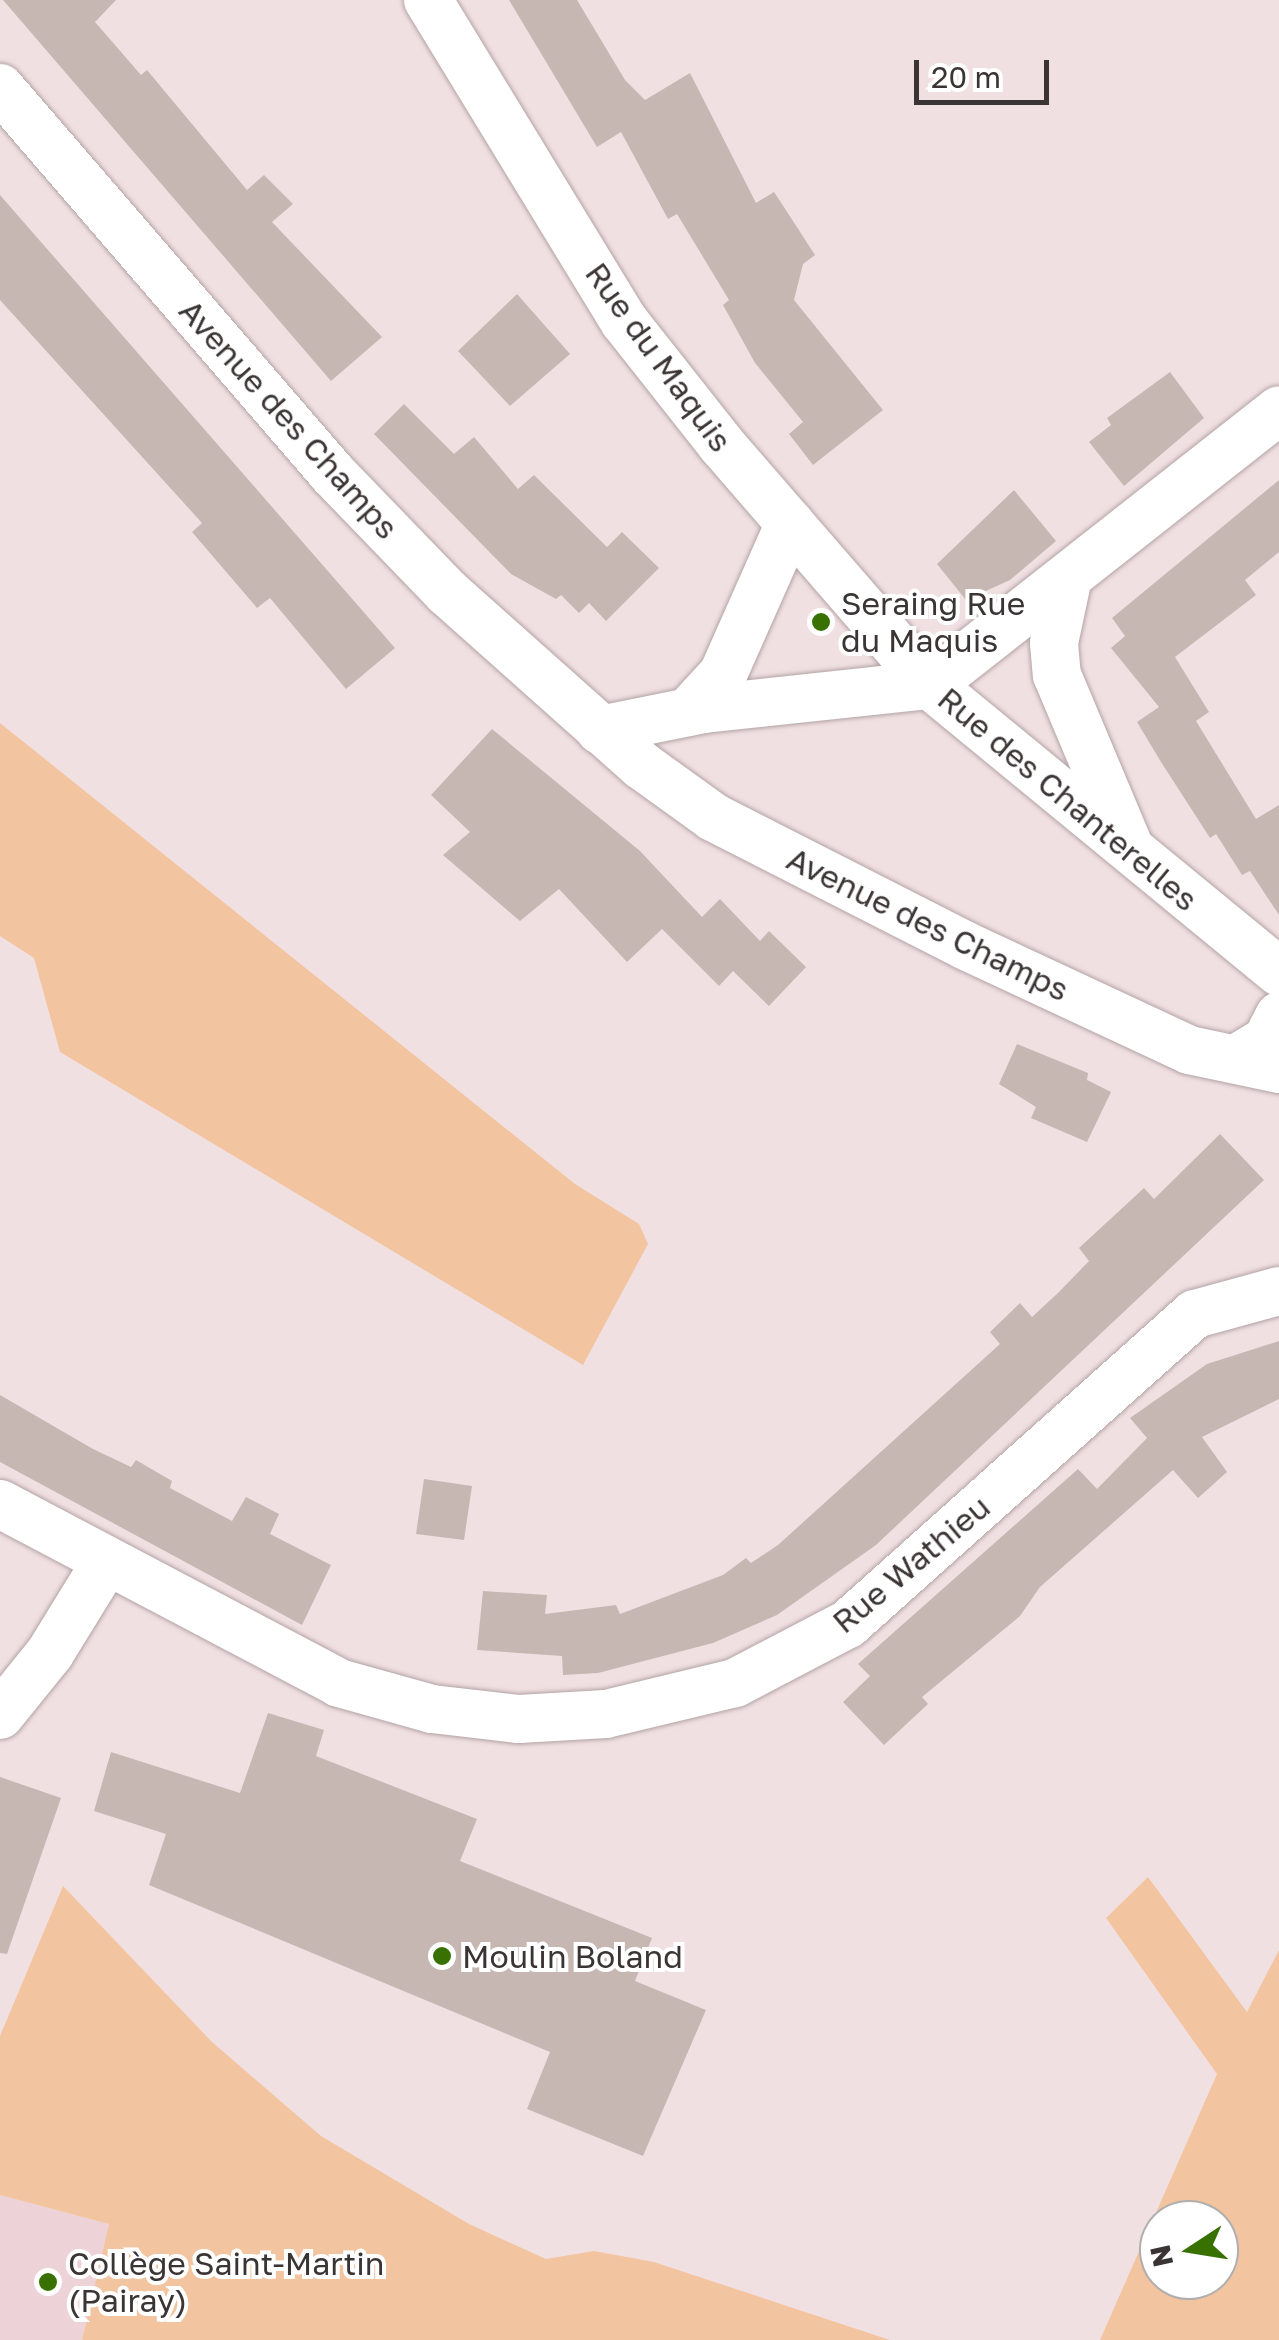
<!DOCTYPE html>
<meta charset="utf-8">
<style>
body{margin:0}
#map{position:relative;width:1279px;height:2340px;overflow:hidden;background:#f1e0e2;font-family:"Golos Text",sans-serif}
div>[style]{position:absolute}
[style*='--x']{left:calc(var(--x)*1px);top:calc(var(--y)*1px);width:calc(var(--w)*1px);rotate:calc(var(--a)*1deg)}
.built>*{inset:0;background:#edd3d7}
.green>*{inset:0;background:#f3c4a0}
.building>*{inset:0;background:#c7b7b3}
.roads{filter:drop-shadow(0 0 2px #b3a3a5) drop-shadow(0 0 2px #b3a3a5)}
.street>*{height:48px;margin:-24px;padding:0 24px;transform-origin:24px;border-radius:24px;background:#fff}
.dots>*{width:28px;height:28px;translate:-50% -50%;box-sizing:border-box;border:5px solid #fff;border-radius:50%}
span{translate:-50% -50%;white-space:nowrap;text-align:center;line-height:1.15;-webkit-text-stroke:8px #fff;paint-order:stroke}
.street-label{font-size:32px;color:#3b3435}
.poi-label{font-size:32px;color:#3b3435}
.left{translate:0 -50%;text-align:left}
.north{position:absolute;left:1139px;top:2200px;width:100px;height:100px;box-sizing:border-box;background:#fff;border:2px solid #b1aeae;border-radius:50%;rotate:258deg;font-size:28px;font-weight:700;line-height:40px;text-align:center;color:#3b3435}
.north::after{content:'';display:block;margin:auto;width:35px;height:45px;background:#387100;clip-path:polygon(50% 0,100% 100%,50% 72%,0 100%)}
.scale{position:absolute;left:914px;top:60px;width:135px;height:45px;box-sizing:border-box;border:5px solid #3b3435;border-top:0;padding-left:12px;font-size:30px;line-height:35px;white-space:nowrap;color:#3b3435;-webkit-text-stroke:8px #fff;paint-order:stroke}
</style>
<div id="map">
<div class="built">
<i style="clip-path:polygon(0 2195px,109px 2224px,82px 2340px,0 2340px)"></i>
</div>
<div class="green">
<i style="clip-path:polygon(0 723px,575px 1184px,639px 1224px,648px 1244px,583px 1365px,60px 1052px,34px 958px,0 936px)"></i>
<i style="clip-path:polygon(evenodd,1148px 1877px,1247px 2012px,1279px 1950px,1279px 2340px,1100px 2340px,1217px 2074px,1106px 1918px,1148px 1877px,1219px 2220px,1219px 2280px,1159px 2280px,1159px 2220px,1219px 2220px)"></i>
<i style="clip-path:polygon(63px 1886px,212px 2042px,321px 2136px,469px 2224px,546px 2259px,594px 2251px,654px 2262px,890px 2340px,82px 2340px,109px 2224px,0 2195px,0 2036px)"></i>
</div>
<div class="building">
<i style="clip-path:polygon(3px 0,116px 0,95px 22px,141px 75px,147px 70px,247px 190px,264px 175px,293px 204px,272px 222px,382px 337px,331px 381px)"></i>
<i style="clip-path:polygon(509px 0,577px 0,625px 80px,645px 100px,690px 73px,756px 203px,774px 192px,780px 201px,815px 255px,803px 264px,794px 300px,883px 410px,813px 465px,789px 434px,803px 422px,755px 363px,723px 305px,729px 300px,677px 214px,668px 219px,621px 132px,597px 147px)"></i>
<i style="clip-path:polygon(0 195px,395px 648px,346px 689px,270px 598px,257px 608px,192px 532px,202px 523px,0 300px)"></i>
<i style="clip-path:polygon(517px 294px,570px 354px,510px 406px,458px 351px)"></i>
<i style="clip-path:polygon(1170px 372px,1204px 418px,1124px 486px,1089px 442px,1111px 425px,1107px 418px)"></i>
<i style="clip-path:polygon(404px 404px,454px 454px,474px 437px,518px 489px,534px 475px,607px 547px,622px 532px,659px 568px,606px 621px,589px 603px,579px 613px,561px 595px,556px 599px,511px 574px,374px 434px)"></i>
<i style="clip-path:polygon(1279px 480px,1279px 552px,1245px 580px,1256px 595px,1175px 657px,1209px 712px,1196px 721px,1256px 819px,1279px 805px,1279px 915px,1250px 871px,1242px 875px,1216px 834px,1210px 838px,1161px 762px,1137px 722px,1159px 707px,1111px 648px,1125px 636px,1112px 618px)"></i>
<i style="clip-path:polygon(1014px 490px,1056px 541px,1010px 580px,966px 600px,937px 564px)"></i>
<i style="clip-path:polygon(492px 729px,640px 851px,702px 917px,720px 899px,760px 941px,769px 931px,806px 967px,769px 1006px,733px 971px,719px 986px,662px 929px,627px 962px,559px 889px,520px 921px,443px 855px,470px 832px,431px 795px)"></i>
<i style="clip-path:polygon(1017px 1044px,1088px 1073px,1087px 1080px,1111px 1092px,1087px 1142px,1031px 1118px,1036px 1107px,999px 1084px)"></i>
<i style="clip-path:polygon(1220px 1134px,1264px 1180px,876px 1545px,777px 1615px,713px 1643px,598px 1673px,563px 1675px,562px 1656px,477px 1650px,483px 1591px,547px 1595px,545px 1614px,616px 1605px,620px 1614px,723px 1575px,746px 1558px,751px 1563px,778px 1545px,1000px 1344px,990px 1332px,1020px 1303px,1032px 1317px,1059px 1292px,1089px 1261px,1079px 1248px,1144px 1188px,1154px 1199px)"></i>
<i style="clip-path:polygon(1279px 1341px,1279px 1399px,1202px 1437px,1227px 1472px,1198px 1498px,1173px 1470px,1040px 1587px,1020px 1616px,922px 1697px,928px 1704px,884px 1745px,843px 1702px,870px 1676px,858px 1664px,1078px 1469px,1097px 1489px,1147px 1438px,1130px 1418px,1207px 1364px)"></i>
<i style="clip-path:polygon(0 1395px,93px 1449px,131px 1467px,136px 1460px,172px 1481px,170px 1488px,232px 1521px,246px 1497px,279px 1514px,270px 1534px,331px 1565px,302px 1625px,0 1462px)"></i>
<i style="clip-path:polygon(424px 1479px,472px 1486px,464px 1540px,416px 1534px)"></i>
<i style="clip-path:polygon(268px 1713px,324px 1730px,316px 1756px,477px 1819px,460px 1861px,652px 1938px,635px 1981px,706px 2010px,643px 2156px,527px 2109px,550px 2052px,149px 1885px,166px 1834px,94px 1811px,111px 1752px,240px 1793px)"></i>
<i style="clip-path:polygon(0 1777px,61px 1798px,7px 1954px,0 1953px)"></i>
</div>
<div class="roads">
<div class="street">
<i style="--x:428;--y:0;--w:376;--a:58.6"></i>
<i style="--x:624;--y:321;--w:157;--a:51.7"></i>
<i style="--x:721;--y:444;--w:319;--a:49.1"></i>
<i style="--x:930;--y:685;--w:452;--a:39.4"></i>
<i style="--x:0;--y:88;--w:510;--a:49.22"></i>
<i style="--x:333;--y:474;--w:165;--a:46"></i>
<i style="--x:448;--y:593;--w:259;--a:41.7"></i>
<i style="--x:641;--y:765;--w:89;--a:35.8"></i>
<i style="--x:713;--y:817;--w:282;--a:27"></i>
<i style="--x:964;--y:945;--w:248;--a:25"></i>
<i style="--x:1189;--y:1050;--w:92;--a:11.9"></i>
<i style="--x:1068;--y:577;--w:67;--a:102"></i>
<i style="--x:1054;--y:643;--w:32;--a:85"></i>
<i style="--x:1057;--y:675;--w:186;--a:67.2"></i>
<i style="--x:930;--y:685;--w:444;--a:-38.2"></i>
<i style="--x:688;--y:712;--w:52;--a:-47.4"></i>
<i style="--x:723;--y:674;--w:165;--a:-66.1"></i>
<i style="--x:600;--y:730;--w:106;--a:-11.4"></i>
<i style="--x:704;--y:709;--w:227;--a:-6.1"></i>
<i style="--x:1239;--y:1057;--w:33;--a:-31"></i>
<i style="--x:1267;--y:1040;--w:27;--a:-63"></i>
<i style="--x:0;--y:1504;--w:383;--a:27.8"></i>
<i style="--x:339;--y:1683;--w:97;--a:15.6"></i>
<i style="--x:432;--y:1709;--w:88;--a:6.6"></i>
<i style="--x:519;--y:1719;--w:87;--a:-3.3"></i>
<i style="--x:606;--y:1714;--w:133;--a:-13.5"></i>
<i style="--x:735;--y:1683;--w:127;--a:-27.6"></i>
<i style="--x:848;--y:1624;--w:465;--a:-41.8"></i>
<i style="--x:1195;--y:1314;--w:87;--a:-15.3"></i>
<i style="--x:0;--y:1715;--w:80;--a:-51.1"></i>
<i style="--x:50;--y:1653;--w:107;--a:-58.4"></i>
</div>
</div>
<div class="dots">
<i style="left:821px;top:622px;background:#387100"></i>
<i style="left:442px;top:1956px;background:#387100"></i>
<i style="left:48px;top:2282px;background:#387100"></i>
</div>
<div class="street-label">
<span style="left:659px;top:357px;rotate:54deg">Rue du Maquis</span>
<span style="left:289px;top:419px;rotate:48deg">Avenue des Champs</span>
<span style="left:1068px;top:799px;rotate:40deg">Rue des Chanterelles</span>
<span style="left:928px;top:924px;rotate:26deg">Avenue des Champs</span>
<span style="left:911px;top:1564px;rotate:-40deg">Rue Wathieu</span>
</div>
<div class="poi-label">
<span class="left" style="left:841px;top:622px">Seraing Rue<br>du Maquis</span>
<span class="left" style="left:462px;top:1956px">Moulin Boland</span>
<span class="left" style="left:68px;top:2282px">Collège Saint-Martin<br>(Pairay)</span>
</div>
<div class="north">N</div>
<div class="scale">20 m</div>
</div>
